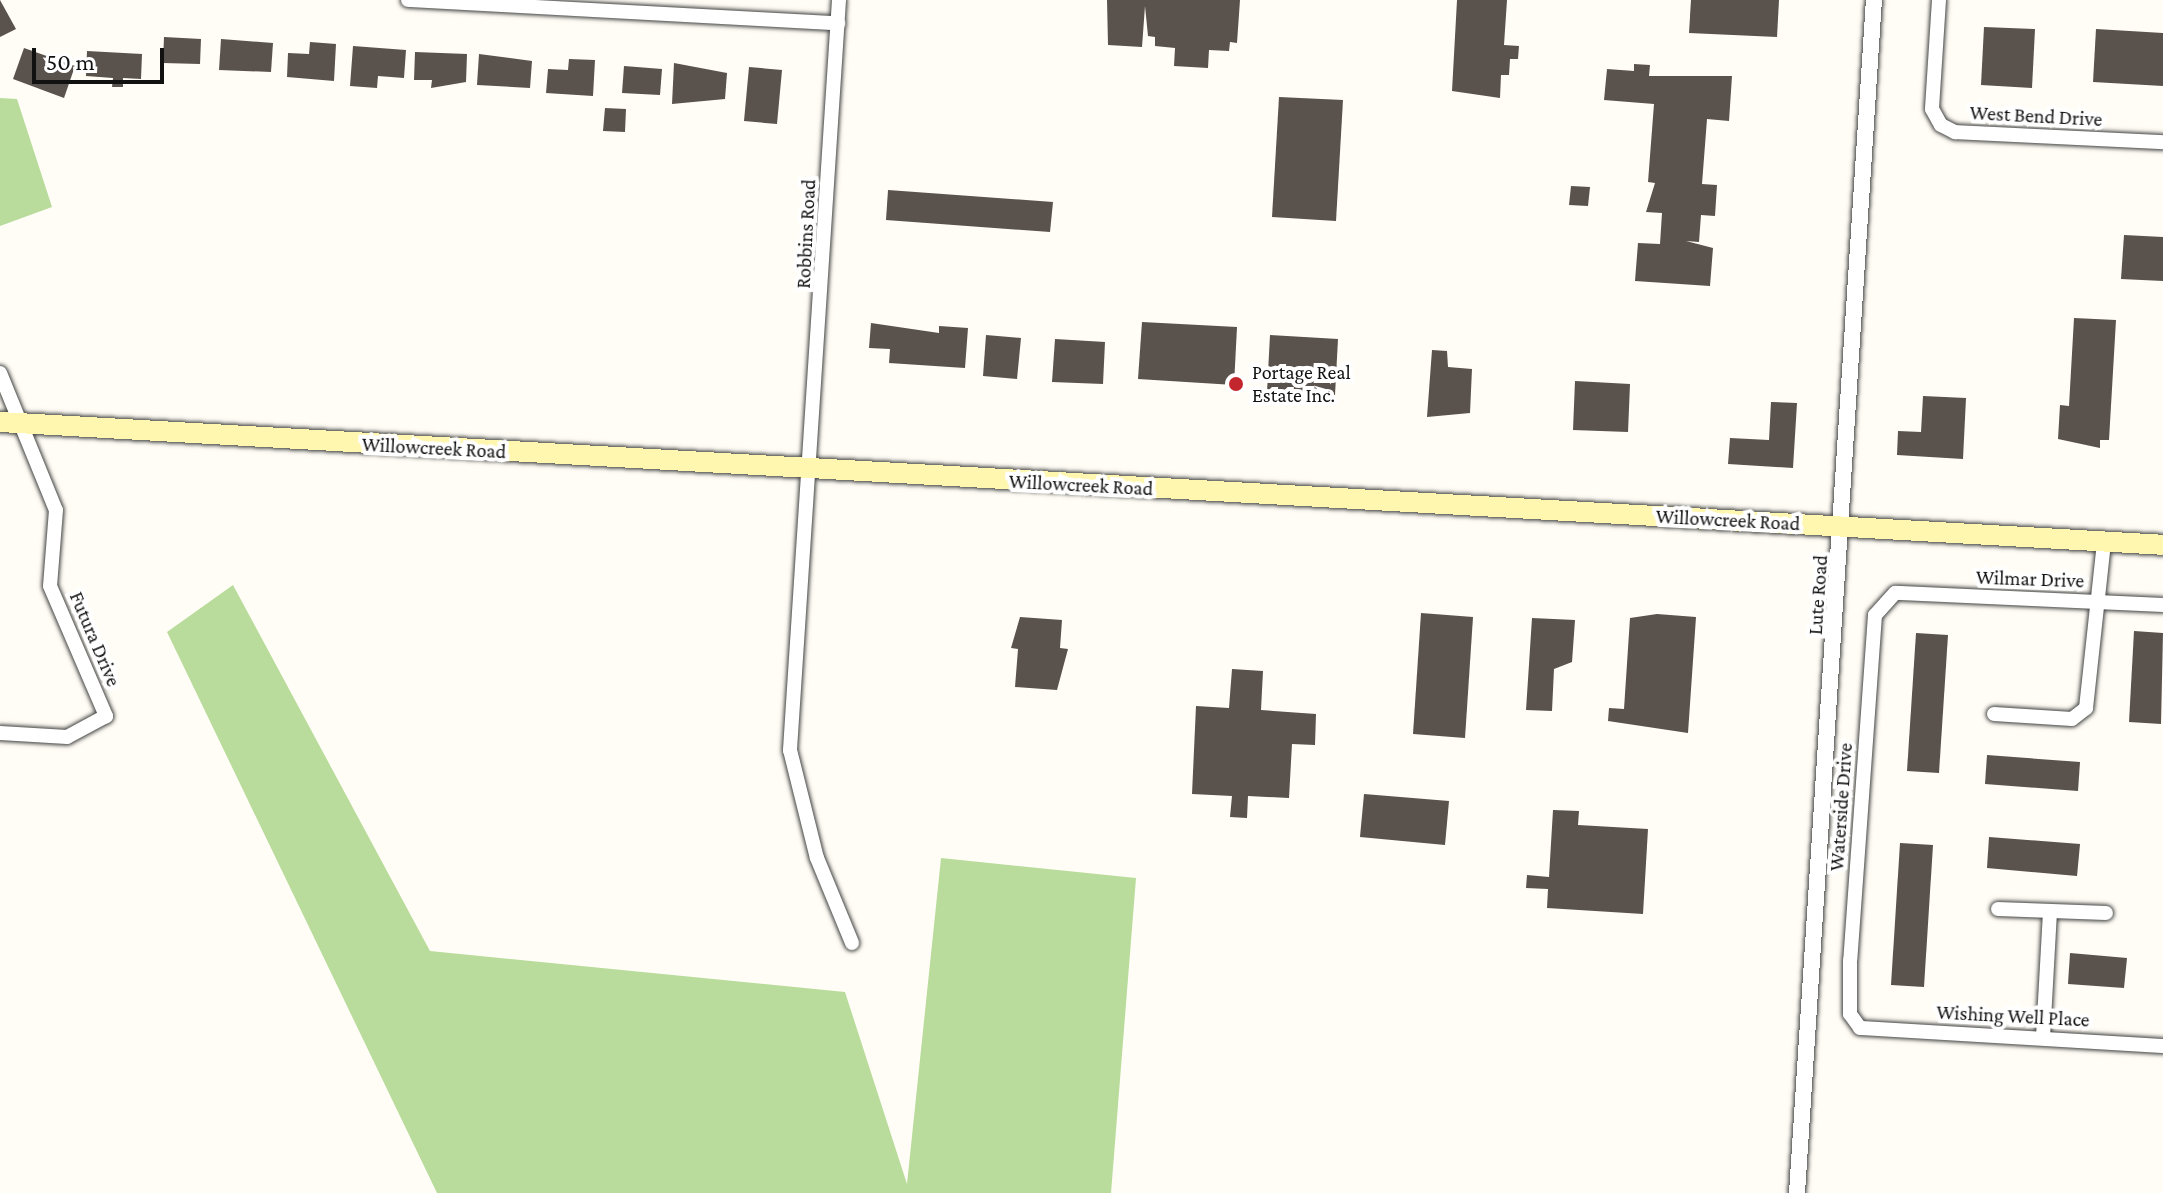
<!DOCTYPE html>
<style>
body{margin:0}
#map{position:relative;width:2163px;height:1193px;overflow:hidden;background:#fffdf5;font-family:"Crimson Pro",serif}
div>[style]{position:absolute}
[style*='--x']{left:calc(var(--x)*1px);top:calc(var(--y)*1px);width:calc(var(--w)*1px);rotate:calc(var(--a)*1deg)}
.forest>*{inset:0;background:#b9dc9c}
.building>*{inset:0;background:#5a524d}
.roads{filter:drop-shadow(0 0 2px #444) drop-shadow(0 0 2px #444)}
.minor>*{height:14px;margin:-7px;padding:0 7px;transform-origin:7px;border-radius:7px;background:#fff}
.tertiary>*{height:16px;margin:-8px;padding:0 8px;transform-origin:8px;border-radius:8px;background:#fff}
.secondary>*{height:20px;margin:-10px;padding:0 10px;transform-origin:10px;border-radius:10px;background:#fff6b0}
.dots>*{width:22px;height:22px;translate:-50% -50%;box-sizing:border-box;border:4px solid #fff;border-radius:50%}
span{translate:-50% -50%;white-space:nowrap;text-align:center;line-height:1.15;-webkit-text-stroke:8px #fff;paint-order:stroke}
.street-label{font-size:20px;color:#111}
.poi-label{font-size:20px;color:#111}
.left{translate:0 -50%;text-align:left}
.scale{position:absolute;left:32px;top:48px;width:132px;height:36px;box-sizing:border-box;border:4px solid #111;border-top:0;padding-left:10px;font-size:24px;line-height:28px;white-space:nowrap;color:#111;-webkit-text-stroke:6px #fff;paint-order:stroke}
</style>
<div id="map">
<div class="forest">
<i style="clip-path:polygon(0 98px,17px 99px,52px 207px,0 226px)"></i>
<i style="clip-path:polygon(233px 585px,430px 951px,845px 992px,907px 1184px,941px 858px,1136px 878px,1111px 1193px,437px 1193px,167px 632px)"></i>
</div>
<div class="building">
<i style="clip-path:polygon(0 0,16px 29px,0 37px)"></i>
<i style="clip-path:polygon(1107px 0,1240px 0,1237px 43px,1230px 42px,1229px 51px,1209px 50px,1208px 68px,1174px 66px,1175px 48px,1155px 46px,1155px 37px,1148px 36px,1145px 6px,1142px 47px,1108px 45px)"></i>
<i style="clip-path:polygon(1457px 0,1507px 0,1504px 45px,1519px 46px,1518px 59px,1510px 59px,1509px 75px,1501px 75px,1500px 98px,1452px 91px)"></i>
<i style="clip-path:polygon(1691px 0,1779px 0,1777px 37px,1689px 33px)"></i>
<i style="clip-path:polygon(1984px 27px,2035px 29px,2032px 88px,1981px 85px)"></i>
<i style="clip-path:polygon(2096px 29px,2163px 33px,2163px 86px,2093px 82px)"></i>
<i style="clip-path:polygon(164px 37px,201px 39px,200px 64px,163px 63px)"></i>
<i style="clip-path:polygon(221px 39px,273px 43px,271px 72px,219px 70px)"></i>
<i style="clip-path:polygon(310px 42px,336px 44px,334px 81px,287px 77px,288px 53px,309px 54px)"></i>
<i style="clip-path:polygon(353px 46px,406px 50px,404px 78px,378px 76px,377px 88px,350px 86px)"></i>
<i style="clip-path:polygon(24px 48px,75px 66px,64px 98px,13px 79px)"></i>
<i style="clip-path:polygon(87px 51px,142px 54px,141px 79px,123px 78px,123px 87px,112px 87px,113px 78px,86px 76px)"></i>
<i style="clip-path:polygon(415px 52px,467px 54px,466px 82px,431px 88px,432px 80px,414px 80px)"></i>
<i style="clip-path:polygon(479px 54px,532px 61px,530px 88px,477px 85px)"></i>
<i style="clip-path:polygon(569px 59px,595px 60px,593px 96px,546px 93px,548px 69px,568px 70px)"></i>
<i style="clip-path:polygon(674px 63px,727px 73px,725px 99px,672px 104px)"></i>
<i style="clip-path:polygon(1634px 64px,1650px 65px,1649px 76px,1732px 76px,1729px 121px,1707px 119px,1702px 184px,1717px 185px,1715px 216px,1701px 215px,1699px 242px,1686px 241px,1713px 248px,1710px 286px,1635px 281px,1638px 243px,1660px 244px,1662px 213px,1646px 212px,1655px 183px,1648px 182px,1654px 104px,1604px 100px,1607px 69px,1634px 71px)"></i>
<i style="clip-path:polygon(624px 66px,662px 69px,660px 95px,622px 93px)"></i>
<i style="clip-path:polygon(749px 67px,782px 70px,777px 124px,744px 121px)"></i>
<i style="clip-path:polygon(1279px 97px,1343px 100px,1336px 221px,1272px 217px)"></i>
<i style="clip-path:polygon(605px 108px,626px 109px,625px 132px,603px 131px)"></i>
<i style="clip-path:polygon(1571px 186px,1590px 187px,1588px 206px,1569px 205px)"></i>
<i style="clip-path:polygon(888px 190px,1053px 202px,1050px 232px,886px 220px)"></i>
<i style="clip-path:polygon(2124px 235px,2163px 237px,2163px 281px,2121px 279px)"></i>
<i style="clip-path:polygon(2074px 318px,2116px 320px,2109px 440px,2100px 440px,2100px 448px,2058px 439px,2060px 405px,2069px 406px)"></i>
<i style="clip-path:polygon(1142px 322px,1237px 327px,1234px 385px,1138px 379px)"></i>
<i style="clip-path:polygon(871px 323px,939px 333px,939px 326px,968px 328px,965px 368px,889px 363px,890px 349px,869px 348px)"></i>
<i style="clip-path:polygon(986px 335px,1021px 338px,1017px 379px,983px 376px)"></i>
<i style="clip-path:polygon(1270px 335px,1338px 339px,1335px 395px,1267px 392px)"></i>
<i style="clip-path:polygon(1055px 339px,1105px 342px,1103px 384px,1052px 382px)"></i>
<i style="clip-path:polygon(1432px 350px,1447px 351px,1448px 367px,1472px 369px,1470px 413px,1427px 417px)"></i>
<i style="clip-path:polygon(1575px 381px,1630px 384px,1628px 432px,1573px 430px)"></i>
<i style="clip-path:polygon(1923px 396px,1966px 398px,1963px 459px,1897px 455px,1898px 431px,1921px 432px)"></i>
<i style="clip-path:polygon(1771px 402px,1797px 403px,1793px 468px,1728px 464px,1730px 438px,1769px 440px)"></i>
<i style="clip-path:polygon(1421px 613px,1473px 617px,1465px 738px,1413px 734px)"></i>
<i style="clip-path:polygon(1657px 614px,1696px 617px,1688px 733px,1608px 721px,1609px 708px,1624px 709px,1630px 618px)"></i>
<i style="clip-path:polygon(1020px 617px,1062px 620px,1060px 648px,1068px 649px,1057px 690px,1015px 687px,1018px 649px,1011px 648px)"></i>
<i style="clip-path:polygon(1532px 618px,1575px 620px,1572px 662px,1554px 669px,1552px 711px,1526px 710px)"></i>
<i style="clip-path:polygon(2134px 631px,2163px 633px,2161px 724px,2129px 722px)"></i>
<i style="clip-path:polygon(1916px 633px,1948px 635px,1939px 773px,1907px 771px)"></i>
<i style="clip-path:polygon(1232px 669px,1263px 671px,1261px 710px,1316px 714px,1315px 745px,1292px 744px,1289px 798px,1248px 796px,1247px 818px,1230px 817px,1232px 796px,1192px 794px,1196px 706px,1229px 708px)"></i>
<i style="clip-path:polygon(1987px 755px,2080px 762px,2078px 791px,1985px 784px)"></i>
<i style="clip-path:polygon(1364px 794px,1449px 801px,1445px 845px,1360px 837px)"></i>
<i style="clip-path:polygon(1553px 810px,1579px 811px,1578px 825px,1648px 829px,1643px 914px,1547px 908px,1548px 889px,1526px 888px,1527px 875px,1549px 877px)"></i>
<i style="clip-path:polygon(1989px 837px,2080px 844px,2077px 876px,1987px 868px)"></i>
<i style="clip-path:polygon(1900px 843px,1933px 845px,1924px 987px,1891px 985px)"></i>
<i style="clip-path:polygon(2070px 953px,2127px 958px,2124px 988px,2068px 984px)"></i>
</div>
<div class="roads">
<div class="minor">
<i style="--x:408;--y:0;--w:431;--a:3.1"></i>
<i style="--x:839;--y:0;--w:752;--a:93.74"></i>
<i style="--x:790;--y:750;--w:111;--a:76"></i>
<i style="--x:817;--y:858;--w:92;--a:67.6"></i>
<i style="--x:1939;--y:0;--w:109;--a:93.7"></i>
<i style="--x:1932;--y:109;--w:18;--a:61"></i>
<i style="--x:1941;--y:125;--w:16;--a:27"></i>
<i style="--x:1955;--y:132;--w:208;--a:2.8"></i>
<i style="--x:0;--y:373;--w:148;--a:67.8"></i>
<i style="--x:56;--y:510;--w:76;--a:94.5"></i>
<i style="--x:50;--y:586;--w:142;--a:66.7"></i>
<i style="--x:106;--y:716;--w:44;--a:151.7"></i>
<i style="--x:67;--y:737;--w:67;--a:-176.6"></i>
<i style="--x:2163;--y:605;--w:268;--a:-177.4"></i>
<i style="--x:1895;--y:593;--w:30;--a:132"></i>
<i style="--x:1875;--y:615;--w:346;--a:94.1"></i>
<i style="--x:1850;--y:960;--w:54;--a:90"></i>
<i style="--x:1850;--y:1014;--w:17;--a:54"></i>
<i style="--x:1860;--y:1028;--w:304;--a:3.4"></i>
<i style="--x:1994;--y:714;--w:78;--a:3.7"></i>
<i style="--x:2072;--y:719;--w:18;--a:-38"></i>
<i style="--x:2086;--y:708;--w:167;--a:-83.8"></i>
<i style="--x:1998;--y:909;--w:108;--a:2.1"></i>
<i style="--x:2043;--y:1037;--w:125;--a:-86.8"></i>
</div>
<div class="tertiary">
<i style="--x:1797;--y:1193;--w:1195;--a:-86.31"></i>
</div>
<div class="secondary">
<i style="--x:0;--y:422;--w:2166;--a:3.25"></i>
</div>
</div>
<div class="dots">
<i style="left:1236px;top:384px;background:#c4262e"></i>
</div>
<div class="street-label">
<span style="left:2036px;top:116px;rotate:3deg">West Bend Drive</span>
<span style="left:806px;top:234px;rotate:-87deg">Robbins Road</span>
<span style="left:434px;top:448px;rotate:3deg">Willowcreek Road</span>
<span style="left:1081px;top:485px;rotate:3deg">Willowcreek Road</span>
<span style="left:1728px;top:520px;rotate:3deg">Willowcreek Road</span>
<span style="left:2030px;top:579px;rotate:2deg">Wilmar Drive</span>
<span style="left:1818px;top:595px;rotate:-86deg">Lute Road</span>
<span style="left:95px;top:639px;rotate:67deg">Futura Drive</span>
<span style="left:1841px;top:807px;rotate:-86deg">Waterside Drive</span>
<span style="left:2013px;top:1016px;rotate:3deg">Wishing Well Place</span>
</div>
<div class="poi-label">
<span class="left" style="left:1252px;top:384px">Portage Real<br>Estate Inc.</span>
</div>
<div class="scale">50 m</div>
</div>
